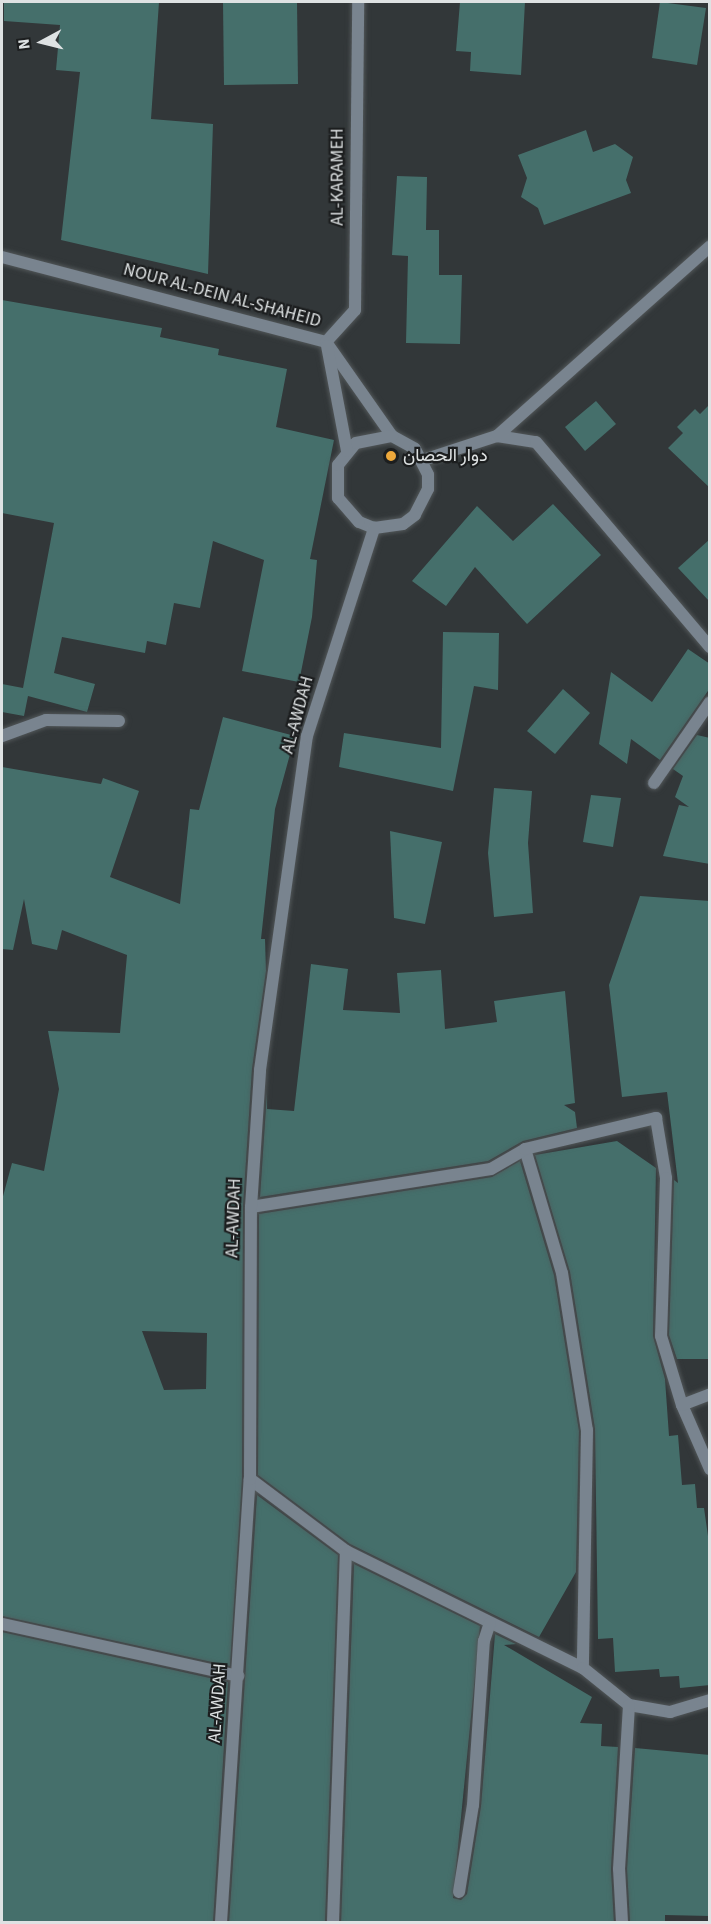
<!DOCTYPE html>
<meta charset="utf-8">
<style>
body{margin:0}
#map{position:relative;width:711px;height:1924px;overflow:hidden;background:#323739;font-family:"Source Sans 3",Vazirmatn,sans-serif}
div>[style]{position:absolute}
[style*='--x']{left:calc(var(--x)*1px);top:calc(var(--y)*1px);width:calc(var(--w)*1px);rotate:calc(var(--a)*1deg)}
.building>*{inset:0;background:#456f6b}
.roads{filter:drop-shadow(0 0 2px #515658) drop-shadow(0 0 2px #515658)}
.street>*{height:12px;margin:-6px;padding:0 6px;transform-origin:6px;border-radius:6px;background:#79848f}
.dots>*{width:16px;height:16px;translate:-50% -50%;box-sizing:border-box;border:3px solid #1c1e1f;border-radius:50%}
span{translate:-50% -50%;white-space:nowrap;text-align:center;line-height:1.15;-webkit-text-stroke:4.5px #1c1e1f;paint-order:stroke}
.street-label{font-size:18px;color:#dee2e3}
.poi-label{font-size:18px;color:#dee2e3}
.left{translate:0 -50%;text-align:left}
.frame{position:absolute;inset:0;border:3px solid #dee2e3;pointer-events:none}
.north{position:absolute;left:12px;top:12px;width:60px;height:60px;-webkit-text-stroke:4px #1c1e1f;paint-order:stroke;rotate:263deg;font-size:16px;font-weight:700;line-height:24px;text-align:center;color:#dee2e3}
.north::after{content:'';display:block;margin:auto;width:21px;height:27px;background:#dee2e3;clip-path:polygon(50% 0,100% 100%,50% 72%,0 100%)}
</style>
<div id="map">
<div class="building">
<i style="clip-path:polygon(4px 2px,159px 2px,151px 119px,213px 124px,208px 274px,61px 240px,80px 72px,56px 70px,60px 25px,4px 21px)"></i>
<i style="clip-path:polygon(223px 2px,297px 2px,298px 84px,224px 85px)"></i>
<i style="clip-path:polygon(460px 2px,525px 2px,521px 75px,470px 71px,471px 52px,456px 51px)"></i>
<i style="clip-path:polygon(660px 2px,706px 8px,697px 65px,652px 58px)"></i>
<i style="clip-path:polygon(586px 130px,593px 152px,615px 144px,633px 157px,626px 180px,631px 193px,544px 225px,538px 208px,521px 197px,527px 178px,518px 155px)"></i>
<i style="clip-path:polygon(397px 176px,427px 177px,426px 230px,439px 230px,439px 275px,462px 275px,460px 344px,406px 343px,408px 256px,392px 255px)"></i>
<i style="clip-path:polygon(2px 300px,162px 328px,160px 337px,219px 349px,218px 355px,287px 369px,276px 427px,334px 440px,310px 559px,317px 560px,312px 617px,299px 682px,242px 671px,264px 560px,213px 541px,200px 608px,174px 603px,166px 645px,147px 641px,145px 653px,62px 637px,54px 673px,95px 684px,87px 712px,28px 696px,24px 716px,2px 712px,2px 684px,23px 688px,54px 523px,2px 513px)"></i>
<i style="clip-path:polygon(596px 401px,616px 424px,585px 451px,565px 427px)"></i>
<i style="clip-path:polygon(710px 404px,710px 488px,668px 448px,683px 433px,677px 427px,695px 409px,700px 414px)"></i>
<i style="clip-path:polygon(553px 504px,601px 555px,527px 624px,475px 567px,446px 606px,412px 581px,477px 506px,513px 541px)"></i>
<i style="clip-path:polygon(710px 539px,710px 602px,678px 568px)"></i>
<i style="clip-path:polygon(443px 632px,499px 633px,498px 690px,474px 686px,453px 791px,339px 767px,344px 733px,441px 748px)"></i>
<i style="clip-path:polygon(688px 649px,710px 664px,710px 688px,660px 760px,631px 739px,627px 764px,599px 744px,611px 672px,652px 702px)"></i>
<i style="clip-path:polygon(563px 689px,590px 713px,555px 754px,527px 731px)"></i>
<i style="clip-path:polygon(evenodd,223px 717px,295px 736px,275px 809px,261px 939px,265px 939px,266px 971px,252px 1069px,243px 1207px,242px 1479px,230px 1666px,2px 1616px,2px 1200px,12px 1163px,44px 1171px,59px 1089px,48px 1031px,120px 1033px,127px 955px,62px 930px,57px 950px,32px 944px,24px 899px,13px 950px,2px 949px,2px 767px,101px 784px,103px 778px,139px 791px,110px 877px,180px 904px,190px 809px,199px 810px,223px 717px,142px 1331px,207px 1333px,206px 1389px,164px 1390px,142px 1331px)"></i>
<i style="clip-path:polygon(697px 735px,710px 738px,710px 864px,663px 856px,679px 805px,689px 807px,675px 797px,683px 776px,673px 769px)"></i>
<i style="clip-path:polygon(494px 788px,532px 791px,528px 843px,533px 913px,494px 917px,488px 853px)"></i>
<i style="clip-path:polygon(591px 795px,621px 798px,613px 847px,583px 842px)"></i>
<i style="clip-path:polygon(390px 831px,442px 842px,425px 924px,394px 918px)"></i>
<i style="clip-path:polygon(640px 896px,710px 901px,710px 1359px,677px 1359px,669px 1335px,674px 1180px,678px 1183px,667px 1092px,622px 1097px,609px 985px)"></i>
<i style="clip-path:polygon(311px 964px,348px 969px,343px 1010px,400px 1013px,397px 973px,441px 970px,445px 1029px,497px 1022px,494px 1001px,565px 991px,575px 1103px,564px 1105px,575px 1112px,577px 1128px,523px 1141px,488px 1161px,260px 1197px,267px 1092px,267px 1109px,294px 1111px)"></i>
<i style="clip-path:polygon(617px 1141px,656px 1168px,653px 1336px,665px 1379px,669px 1436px,678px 1435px,682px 1485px,695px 1484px,697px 1508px,704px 1508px,710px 1550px,710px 1685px,680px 1688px,679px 1676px,660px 1677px,659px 1669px,615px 1672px,613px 1638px,598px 1639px,595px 1429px,570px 1272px,535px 1155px)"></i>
<i style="clip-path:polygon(520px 1161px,554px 1275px,579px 1431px,576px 1572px,539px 1637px,350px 1544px,258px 1475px,259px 1214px,492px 1177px)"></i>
<i style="clip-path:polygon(257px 1495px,338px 1555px,325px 1923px,229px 1923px)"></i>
<i style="clip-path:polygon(354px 1564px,480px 1626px,453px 1898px,461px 1900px,467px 1894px,481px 1806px,495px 1634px,516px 1644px,504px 1645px,592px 1697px,580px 1723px,602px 1724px,601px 1746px,618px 1747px,611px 1869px,614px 1923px,341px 1923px)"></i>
<i style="clip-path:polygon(2px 1632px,228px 1682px,213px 1923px,2px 1923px)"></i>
<i style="clip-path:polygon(635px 1748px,710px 1755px,710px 1916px,665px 1915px,665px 1923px,630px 1923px,627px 1869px)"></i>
</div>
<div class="roads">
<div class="street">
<i style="--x:2;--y:257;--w:335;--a:14.7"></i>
<i style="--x:326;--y:342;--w:115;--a:54.9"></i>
<i style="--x:392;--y:436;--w:26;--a:29"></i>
<i style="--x:415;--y:449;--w:29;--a:63"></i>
<i style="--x:428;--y:475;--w:14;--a:90"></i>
<i style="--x:428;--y:489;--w:29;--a:117"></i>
<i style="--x:415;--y:515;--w:15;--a:143"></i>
<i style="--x:403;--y:524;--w:29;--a:172"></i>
<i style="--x:374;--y:528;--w:16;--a:-158"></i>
<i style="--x:359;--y:522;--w:32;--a:-131"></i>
<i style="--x:338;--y:498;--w:33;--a:-90"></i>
<i style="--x:338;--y:465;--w:28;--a:-51"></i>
<i style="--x:356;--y:443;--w:37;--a:-11"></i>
<i style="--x:326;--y:342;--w:43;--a:-47.8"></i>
<i style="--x:355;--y:310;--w:308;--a:-89.4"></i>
<i style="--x:327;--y:346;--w:107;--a:79.2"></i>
<i style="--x:497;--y:436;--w:39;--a:9"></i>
<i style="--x:536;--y:442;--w:269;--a:49.7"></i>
<i style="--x:423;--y:460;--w:78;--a:-18"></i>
<i style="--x:497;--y:436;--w:285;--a:-41.7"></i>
<i style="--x:2;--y:736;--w:47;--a:-20"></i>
<i style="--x:46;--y:720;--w:73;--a:0.8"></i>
<i style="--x:654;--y:783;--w:98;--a:-55.3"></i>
<i style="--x:525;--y:1149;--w:129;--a:73.4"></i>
<i style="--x:562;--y:1273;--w:159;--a:81"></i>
<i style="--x:587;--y:1430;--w:238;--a:91"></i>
<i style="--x:251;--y:1207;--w:243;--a:-9"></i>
<i style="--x:491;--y:1169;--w:39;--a:-30"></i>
<i style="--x:525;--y:1149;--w:135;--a:-13.3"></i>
<i style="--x:656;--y:1118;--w:61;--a:80.5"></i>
<i style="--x:666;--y:1178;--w:158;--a:91.8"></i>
<i style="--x:661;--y:1336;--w:72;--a:73.1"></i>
<i style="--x:682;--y:1405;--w:70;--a:66.4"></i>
<i style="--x:682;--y:1405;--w:30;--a:-21"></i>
<i style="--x:250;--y:1479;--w:120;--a:36.9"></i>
<i style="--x:346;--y:1551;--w:264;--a:26.3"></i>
<i style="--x:583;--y:1668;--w:59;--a:38.8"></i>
<i style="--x:629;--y:1705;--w:42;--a:9.7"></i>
<i style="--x:670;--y:1712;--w:42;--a:-16.7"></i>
<i style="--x:2;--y:1624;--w:242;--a:12.4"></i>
<i style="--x:459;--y:1892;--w:88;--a:-80.9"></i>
<i style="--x:473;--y:1805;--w:164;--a:-86.2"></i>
<i style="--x:484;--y:1641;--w:19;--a:-72"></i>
<i style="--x:221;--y:1922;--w:444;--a:-86.3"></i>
<i style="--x:250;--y:1479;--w:272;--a:-89.8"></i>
<i style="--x:251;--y:1207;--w:137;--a:-86.2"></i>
<i style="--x:260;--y:1070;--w:337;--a:-82"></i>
<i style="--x:307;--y:736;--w:219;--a:-72.1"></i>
<i style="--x:333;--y:1922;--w:371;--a:-88"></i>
<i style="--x:622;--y:1922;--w:53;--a:-93.2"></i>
<i style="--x:619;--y:1869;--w:164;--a:-86.5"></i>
</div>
</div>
<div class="dots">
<i style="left:391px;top:456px;background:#eda83b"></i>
</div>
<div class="street-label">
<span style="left:338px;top:177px;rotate:-90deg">AL-KARAMEH</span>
<span style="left:222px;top:296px;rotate:15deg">NOUR AL-DEIN AL-SHAHEID</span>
<span style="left:298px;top:715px;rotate:-75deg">AL-AWDAH</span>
<span style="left:234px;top:1218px;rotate:-88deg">AL-AWDAH</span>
<span style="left:218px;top:1703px;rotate:-86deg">AL-AWDAH</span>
</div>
<div class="poi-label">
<span class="left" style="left:403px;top:456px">دوار الحصان</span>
</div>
<div class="frame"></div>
<div class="north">N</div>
</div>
